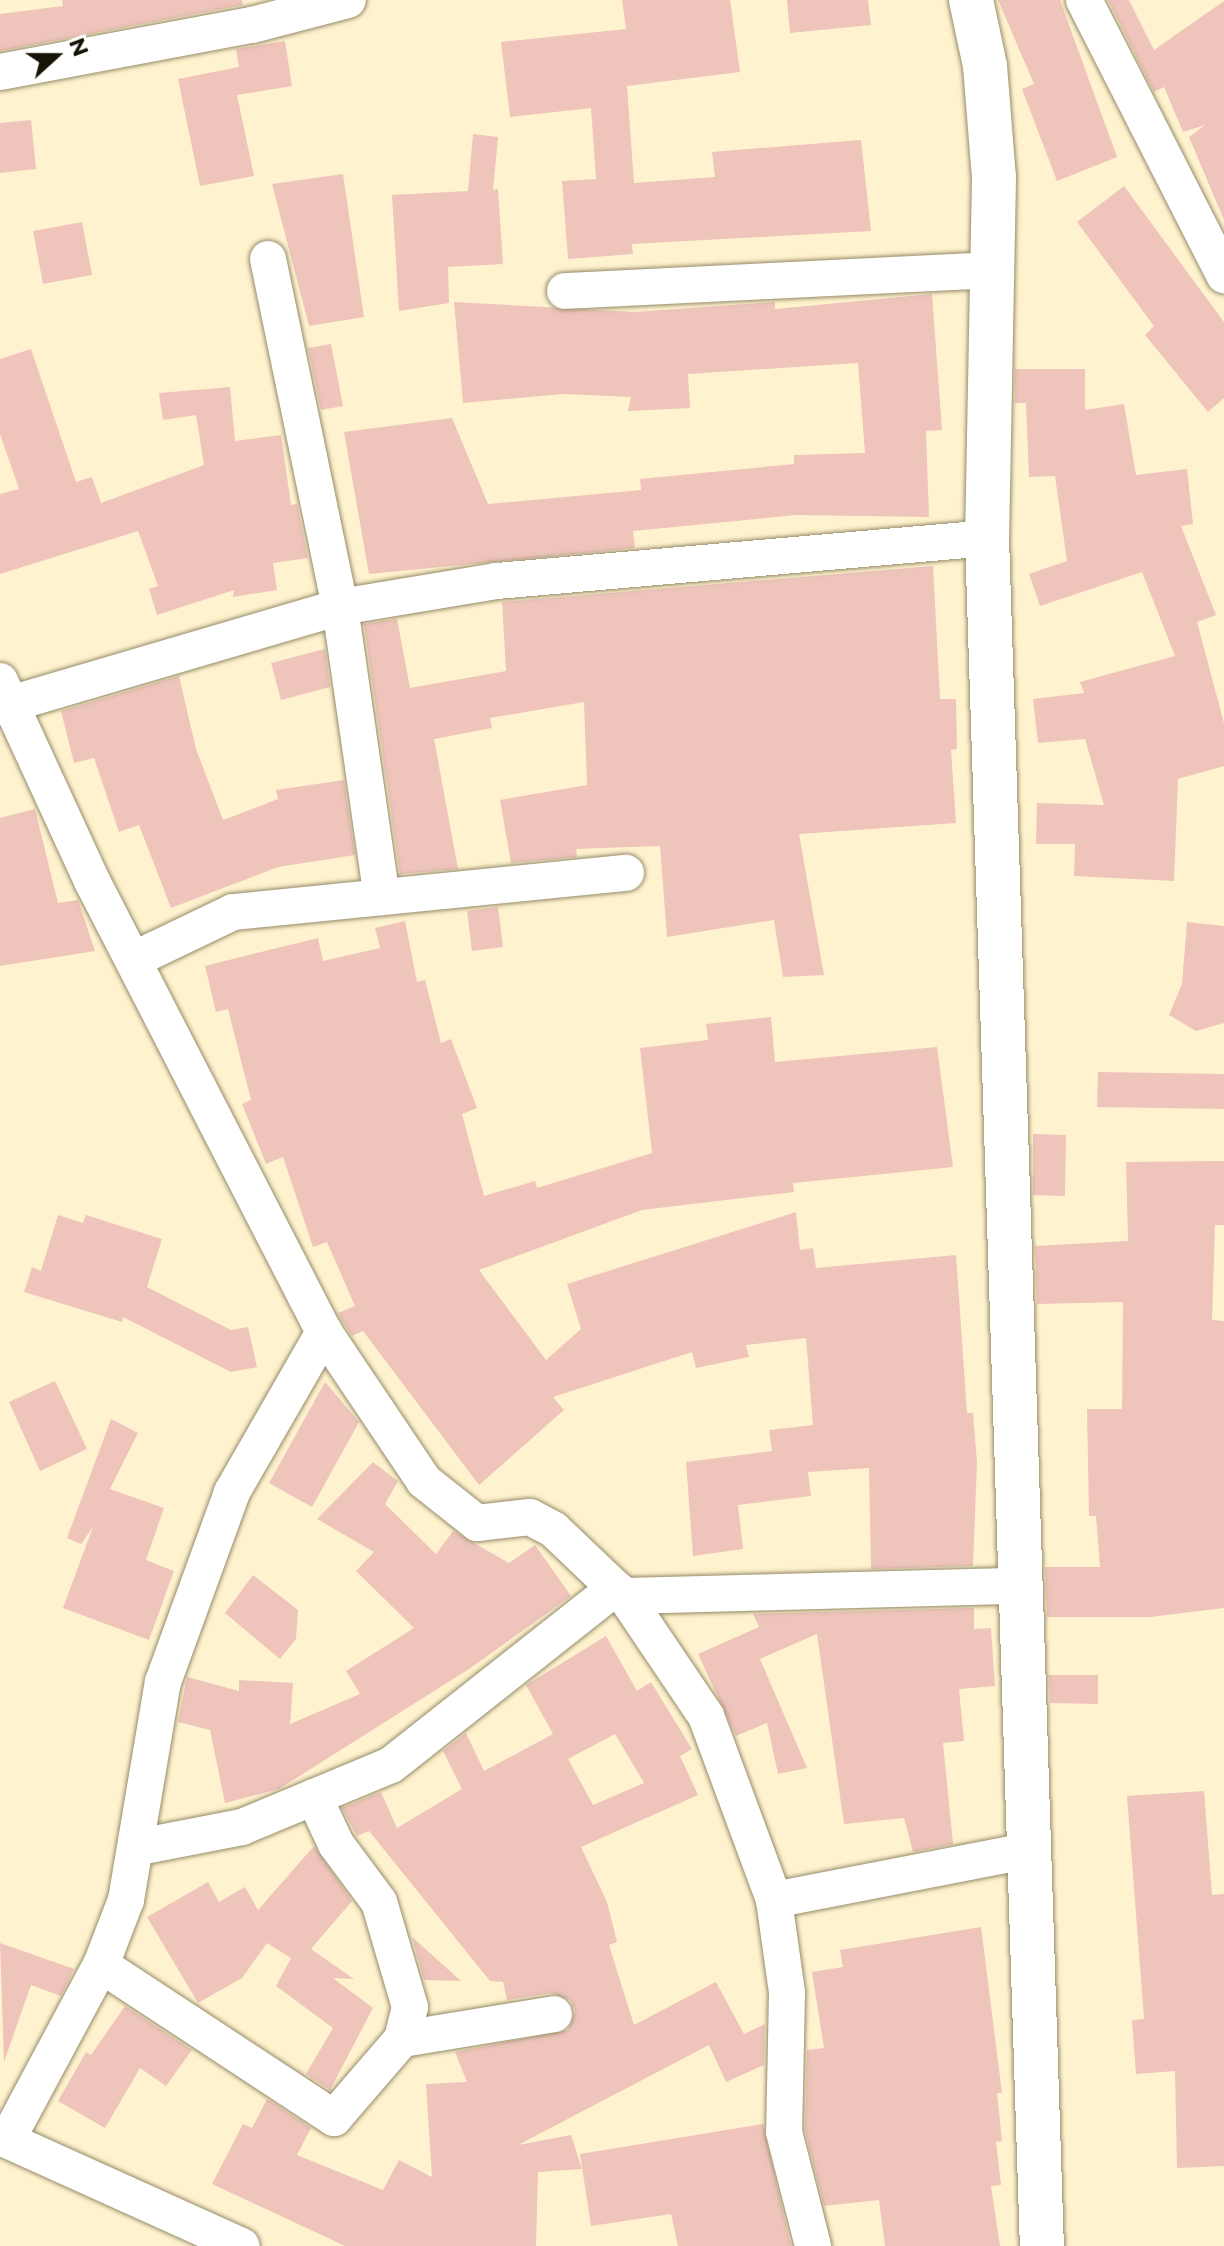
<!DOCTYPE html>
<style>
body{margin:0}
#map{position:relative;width:1224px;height:2246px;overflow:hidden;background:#fff3cf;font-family:Montserrat,sans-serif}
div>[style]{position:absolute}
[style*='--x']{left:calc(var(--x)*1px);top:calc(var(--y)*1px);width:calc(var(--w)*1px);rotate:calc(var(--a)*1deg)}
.building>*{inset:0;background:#eec4bb}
.roads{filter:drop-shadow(0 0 2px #968b69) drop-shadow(0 0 2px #968b69)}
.minor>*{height:36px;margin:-18px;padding:0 18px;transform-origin:18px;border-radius:18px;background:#fff}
.tertiary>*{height:44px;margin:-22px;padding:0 22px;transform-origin:22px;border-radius:22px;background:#fff}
span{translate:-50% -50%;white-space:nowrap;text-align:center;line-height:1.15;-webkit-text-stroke:6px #fff;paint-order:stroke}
.north{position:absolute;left:16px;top:16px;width:80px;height:80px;-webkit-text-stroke:6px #fff;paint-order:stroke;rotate:69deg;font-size:22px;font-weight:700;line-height:32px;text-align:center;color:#171306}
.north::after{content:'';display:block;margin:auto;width:28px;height:36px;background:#171306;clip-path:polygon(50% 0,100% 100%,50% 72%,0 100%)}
</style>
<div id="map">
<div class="building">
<i style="clip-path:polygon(62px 0,242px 0,243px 5px,0 51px,0 14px,63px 6px)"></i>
<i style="clip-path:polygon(622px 0,730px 0,740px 72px,627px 86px,634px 183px,715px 177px,712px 152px,861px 140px,871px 231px,632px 244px,633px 254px,568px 259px,562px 181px,596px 179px,591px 108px,510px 117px,501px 42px,626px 29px)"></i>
<i style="clip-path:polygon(787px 0,868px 0,871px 25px,790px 33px)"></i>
<i style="clip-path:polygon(998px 0,1060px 0,1117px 157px,1057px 181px,1022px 89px,1034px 84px)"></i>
<i style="clip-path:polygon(1108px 0,1129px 0,1154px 50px,1224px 1px,1224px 220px,1189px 137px,1205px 125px,1183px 132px,1164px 87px,1154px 92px)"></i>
<i style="clip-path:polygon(285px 41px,292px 86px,237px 95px,254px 176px,200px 186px,178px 79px,239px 67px,236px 49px)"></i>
<i style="clip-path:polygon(31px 120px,36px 169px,0 173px,0 123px)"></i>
<i style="clip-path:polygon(473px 134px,498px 137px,493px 190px,498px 189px,503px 264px,448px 267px,449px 303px,399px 311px,392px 195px,468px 191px)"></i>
<i style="clip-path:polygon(343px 174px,364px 317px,309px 326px,272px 184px)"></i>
<i style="clip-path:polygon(1124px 186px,1224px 322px,1224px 398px,1208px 412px,1145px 335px,1154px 326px,1077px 222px)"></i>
<i style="clip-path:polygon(82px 222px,92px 275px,43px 284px,33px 231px)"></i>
<i style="clip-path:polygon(932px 294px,942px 430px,926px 431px,929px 517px,796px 515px,633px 531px,635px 548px,369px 574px,344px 432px,452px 418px,488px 504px,641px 490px,640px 479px,794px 464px,794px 455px,865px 453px,858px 363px,688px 374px,690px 408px,628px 411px,631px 397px,563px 394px,463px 403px,454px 302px,635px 312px,775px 302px,775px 309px)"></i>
<i style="clip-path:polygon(331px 344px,343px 406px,321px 410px,308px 348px)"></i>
<i style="clip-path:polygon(31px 349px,76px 482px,92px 477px,101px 503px,204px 465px,196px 415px,163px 420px,159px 393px,230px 387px,235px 441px,281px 435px,291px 505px,297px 504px,308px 558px,273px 563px,277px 590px,233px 597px,234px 590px,157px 615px,149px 589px,158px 586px,138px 531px,0 574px,0 494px,19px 489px,0 434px,0 359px)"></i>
<i style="clip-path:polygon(1015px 369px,1085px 369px,1085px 410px,1124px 404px,1136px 475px,1187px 469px,1193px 524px,1181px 526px,1216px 615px,1197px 622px,1224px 723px,1224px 766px,1178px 779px,1174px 881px,1074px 876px,1075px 844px,1036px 844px,1037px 803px,1104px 805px,1085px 739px,1038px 743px,1033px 699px,1084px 693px,1080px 682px,1175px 656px,1142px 572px,1040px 606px,1029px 574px,1067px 561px,1055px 476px,1029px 477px,1026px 403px,1015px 403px)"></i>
<i style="clip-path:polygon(933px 566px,940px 699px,956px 699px,957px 749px,951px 750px,956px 823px,799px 834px,824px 975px,783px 977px,774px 920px,667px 937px,660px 846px,576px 849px,577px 857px,511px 863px,500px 800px,587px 785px,584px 702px,490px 718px,492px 728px,434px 739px,458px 869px,400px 874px,364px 624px,397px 619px,410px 688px,506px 671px,502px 602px)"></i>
<i style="clip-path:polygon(325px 649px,330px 687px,281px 700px,271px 663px)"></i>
<i style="clip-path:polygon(179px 676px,196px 749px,223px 820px,278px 799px,276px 790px,344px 780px,355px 855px,278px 867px,171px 908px,139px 825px,119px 832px,94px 758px,74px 763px,61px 711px)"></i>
<i style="clip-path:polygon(35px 809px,58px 903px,78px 900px,95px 951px,0 966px,0 818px)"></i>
<i style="clip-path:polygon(498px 907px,503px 947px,472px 951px,467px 911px)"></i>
<i style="clip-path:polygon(405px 921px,417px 982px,425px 980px,441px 1043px,451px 1039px,477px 1108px,462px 1114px,484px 1196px,535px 1181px,537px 1188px,652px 1153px,640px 1048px,708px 1040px,706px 1024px,771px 1017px,775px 1062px,937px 1047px,953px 1167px,793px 1183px,794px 1192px,642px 1210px,479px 1270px,546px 1360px,581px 1329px,567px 1284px,796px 1212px,800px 1250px,813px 1248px,816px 1268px,956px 1255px,967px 1413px,973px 1413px,977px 1462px,973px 1566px,871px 1569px,869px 1468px,808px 1472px,811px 1496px,738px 1505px,743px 1549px,693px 1556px,686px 1462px,772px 1451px,769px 1430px,813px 1425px,806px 1338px,746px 1345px,749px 1357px,696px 1368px,692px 1352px,553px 1397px,564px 1410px,479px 1485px,363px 1331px,352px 1336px,342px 1321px,338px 1313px,355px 1306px,327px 1242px,313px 1247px,283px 1157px,266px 1164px,242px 1104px,251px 1100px,228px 1009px,216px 1012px,205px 966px,318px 938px,323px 961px,380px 948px,375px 928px)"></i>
<i style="clip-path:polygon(1187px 922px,1224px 926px,1224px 1023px,1196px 1031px,1169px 1015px,1182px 984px)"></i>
<i style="clip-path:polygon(1098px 1072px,1224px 1074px,1224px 1109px,1097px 1107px)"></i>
<i style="clip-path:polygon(1033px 1134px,1066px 1135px,1065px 1196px,1033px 1195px)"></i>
<i style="clip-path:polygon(1224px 1161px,1224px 1225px,1215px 1225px,1212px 1320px,1224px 1321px,1224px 1608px,1150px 1617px,1047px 1617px,1045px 1567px,1100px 1567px,1096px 1516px,1089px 1516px,1087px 1409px,1122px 1409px,1123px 1302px,1037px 1304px,1035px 1246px,1128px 1241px,1126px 1162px)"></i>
<i style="clip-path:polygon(58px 1215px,83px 1223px,86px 1215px,162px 1239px,147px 1287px,231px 1330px,248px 1327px,257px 1367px,231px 1372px,123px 1317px,122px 1322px,24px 1292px,32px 1267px,41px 1271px)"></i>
<i style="clip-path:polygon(55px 1381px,87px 1449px,40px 1471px,9px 1402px)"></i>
<i style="clip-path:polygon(325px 1382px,359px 1422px,312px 1507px,269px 1483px)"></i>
<i style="clip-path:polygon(111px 1419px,138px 1433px,110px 1489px,164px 1508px,146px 1560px,174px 1571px,149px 1640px,63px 1608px,93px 1527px,81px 1544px,67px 1538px)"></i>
<i style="clip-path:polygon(373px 1462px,398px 1481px,385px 1504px,436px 1554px,453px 1531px,509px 1563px,535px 1545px,571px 1596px,469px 1669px,279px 1789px,225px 1803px,210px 1730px,178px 1722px,187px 1677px,239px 1691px,239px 1680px,293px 1683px,290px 1724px,360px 1694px,346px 1671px,414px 1628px,356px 1571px,374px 1552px,317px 1519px)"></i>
<i style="clip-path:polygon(253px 1575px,298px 1610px,296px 1639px,280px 1659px,225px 1613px)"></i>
<i style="clip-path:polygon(974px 1608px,974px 1629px,991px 1628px,995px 1686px,959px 1689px,964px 1741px,943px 1743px,953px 1844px,913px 1852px,904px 1818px,844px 1824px,817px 1634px,760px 1659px,807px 1768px,778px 1774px,767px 1723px,736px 1736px,698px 1654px,759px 1627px,753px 1614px)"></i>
<i style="clip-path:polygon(evenodd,606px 1636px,637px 1691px,651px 1682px,692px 1749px,680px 1756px,698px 1795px,581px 1847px,607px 1902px,617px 1942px,609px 1945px,634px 2025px,716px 1982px,744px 2034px,765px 2024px,764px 2065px,726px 2082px,709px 2045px,518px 2145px,571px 2135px,582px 2169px,538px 2172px,536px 2246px,345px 2246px,212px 2184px,243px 2124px,252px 2128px,267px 2099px,311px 2128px,297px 2155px,383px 2190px,399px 2160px,432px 2177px,426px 2084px,467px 2082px,455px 2052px,568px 2030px,575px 2011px,570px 2000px,551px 1993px,507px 2000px,503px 1982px,490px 1981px,369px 1831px,357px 1836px,342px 1808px,381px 1792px,397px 1828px,462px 1789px,443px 1751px,466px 1733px,484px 1771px,553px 1734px,526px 1685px,606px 1636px,615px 1734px,644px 1783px,593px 1805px,568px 1759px,615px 1734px)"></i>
<i style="clip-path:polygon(1049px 1675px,1098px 1675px,1098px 1704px,1050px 1703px)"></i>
<i style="clip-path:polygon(1204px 1791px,1212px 1895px,1224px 1894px,1224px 2166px,1177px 2168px,1175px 2071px,1136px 2074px,1132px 2020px,1144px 2019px,1127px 1796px)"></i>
<i style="clip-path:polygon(314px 1846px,352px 1901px,311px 1949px,354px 1979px,333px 1978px,373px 2008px,330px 2090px,306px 2074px,333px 2028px,276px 1986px,291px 1958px,267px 1943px,242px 1978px,198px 2003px,147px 1917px,208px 1882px,219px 1902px,245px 1887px,258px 1910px)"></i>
<i style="clip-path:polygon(981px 1927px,1002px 2093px,997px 2093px,1002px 2141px,996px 2142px,1001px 2185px,991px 2186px,1000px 2246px,885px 2246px,879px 2200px,824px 2206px,805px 2130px,807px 2050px,824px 2048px,812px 1972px,843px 1967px,840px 1950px)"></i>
<i style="clip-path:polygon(412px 1937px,461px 1981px,424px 1980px)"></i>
<i style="clip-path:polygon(0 1943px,74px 1969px,61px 1996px,31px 1985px,4px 2062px)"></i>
<i style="clip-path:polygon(125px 2006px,192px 2050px,166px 2086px,140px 2068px,105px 2128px,58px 2101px,86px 2052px,91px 2055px)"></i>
<i style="clip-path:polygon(763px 2124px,791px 2246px,678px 2246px,671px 2214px,591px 2226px,580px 2154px)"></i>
</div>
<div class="roads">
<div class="minor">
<i style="--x:1084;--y:0;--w:309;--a:63"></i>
<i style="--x:0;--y:72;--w:256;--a:-10.6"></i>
<i style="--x:252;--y:25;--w:99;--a:-14.6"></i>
<i style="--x:268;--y:259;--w:355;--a:78.3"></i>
<i style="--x:340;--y:607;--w:293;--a:81.8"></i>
<i style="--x:565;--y:291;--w:427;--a:-2.8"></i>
<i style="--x:0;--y:681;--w:220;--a:65.3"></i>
<i style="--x:92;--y:881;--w:507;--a:62.78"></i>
<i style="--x:324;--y:1332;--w:179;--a:56.1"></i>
<i style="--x:424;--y:1481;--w:68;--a:38.4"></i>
<i style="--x:477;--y:1523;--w:53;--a:-6.5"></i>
<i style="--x:530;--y:1517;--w:27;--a:28"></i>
<i style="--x:554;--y:1530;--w:84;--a:43.6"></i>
<i style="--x:0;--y:707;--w:354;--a:-16.4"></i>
<i style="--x:340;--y:607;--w:159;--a:-9.4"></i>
<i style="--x:497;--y:581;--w:492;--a:-5"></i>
<i style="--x:133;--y:960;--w:111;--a:-25.6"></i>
<i style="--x:233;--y:912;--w:395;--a:-5.7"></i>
<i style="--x:625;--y:1596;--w:145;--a:56"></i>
<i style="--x:706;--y:1716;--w:196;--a:69.7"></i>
<i style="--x:774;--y:1900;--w:94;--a:82"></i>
<i style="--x:787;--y:1993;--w:139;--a:91.2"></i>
<i style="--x:784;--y:2132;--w:118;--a:75.7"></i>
<i style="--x:139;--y:1847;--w:105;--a:-11"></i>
<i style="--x:242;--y:1827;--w:161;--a:-22.6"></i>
<i style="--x:391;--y:1765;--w:285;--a:-38.3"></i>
<i style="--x:615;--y:1588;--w:13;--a:39"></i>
<i style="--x:625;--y:1596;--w:395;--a:-1.5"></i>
<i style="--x:774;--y:1900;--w:258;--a:-11"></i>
<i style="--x:101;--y:1965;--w:279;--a:33.3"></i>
<i style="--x:334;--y:2118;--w:104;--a:-49.3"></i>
<i style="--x:402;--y:2039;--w:33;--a:-76"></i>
<i style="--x:410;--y:2007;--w:109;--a:-106.4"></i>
<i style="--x:379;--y:1902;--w:72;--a:-126.6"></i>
<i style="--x:336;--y:1844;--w:52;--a:-115.1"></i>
<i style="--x:402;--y:2039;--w:154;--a:-9.3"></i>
<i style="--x:0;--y:2137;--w:265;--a:24.3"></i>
<i style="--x:7;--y:2140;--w:199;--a:-61.8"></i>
<i style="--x:101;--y:1965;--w:70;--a:-69"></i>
<i style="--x:126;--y:1900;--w:221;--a:-80.4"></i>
<i style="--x:163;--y:1682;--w:202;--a:-70"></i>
<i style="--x:232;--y:1492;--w:185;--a:-60.1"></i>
</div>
<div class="tertiary">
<i style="--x:971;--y:0;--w:67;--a:78"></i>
<i style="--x:985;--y:66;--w:111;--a:85.4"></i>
<i style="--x:994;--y:177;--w:361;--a:91.1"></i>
<i style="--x:987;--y:538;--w:1709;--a:88.16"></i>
</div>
</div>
<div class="north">N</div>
</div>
